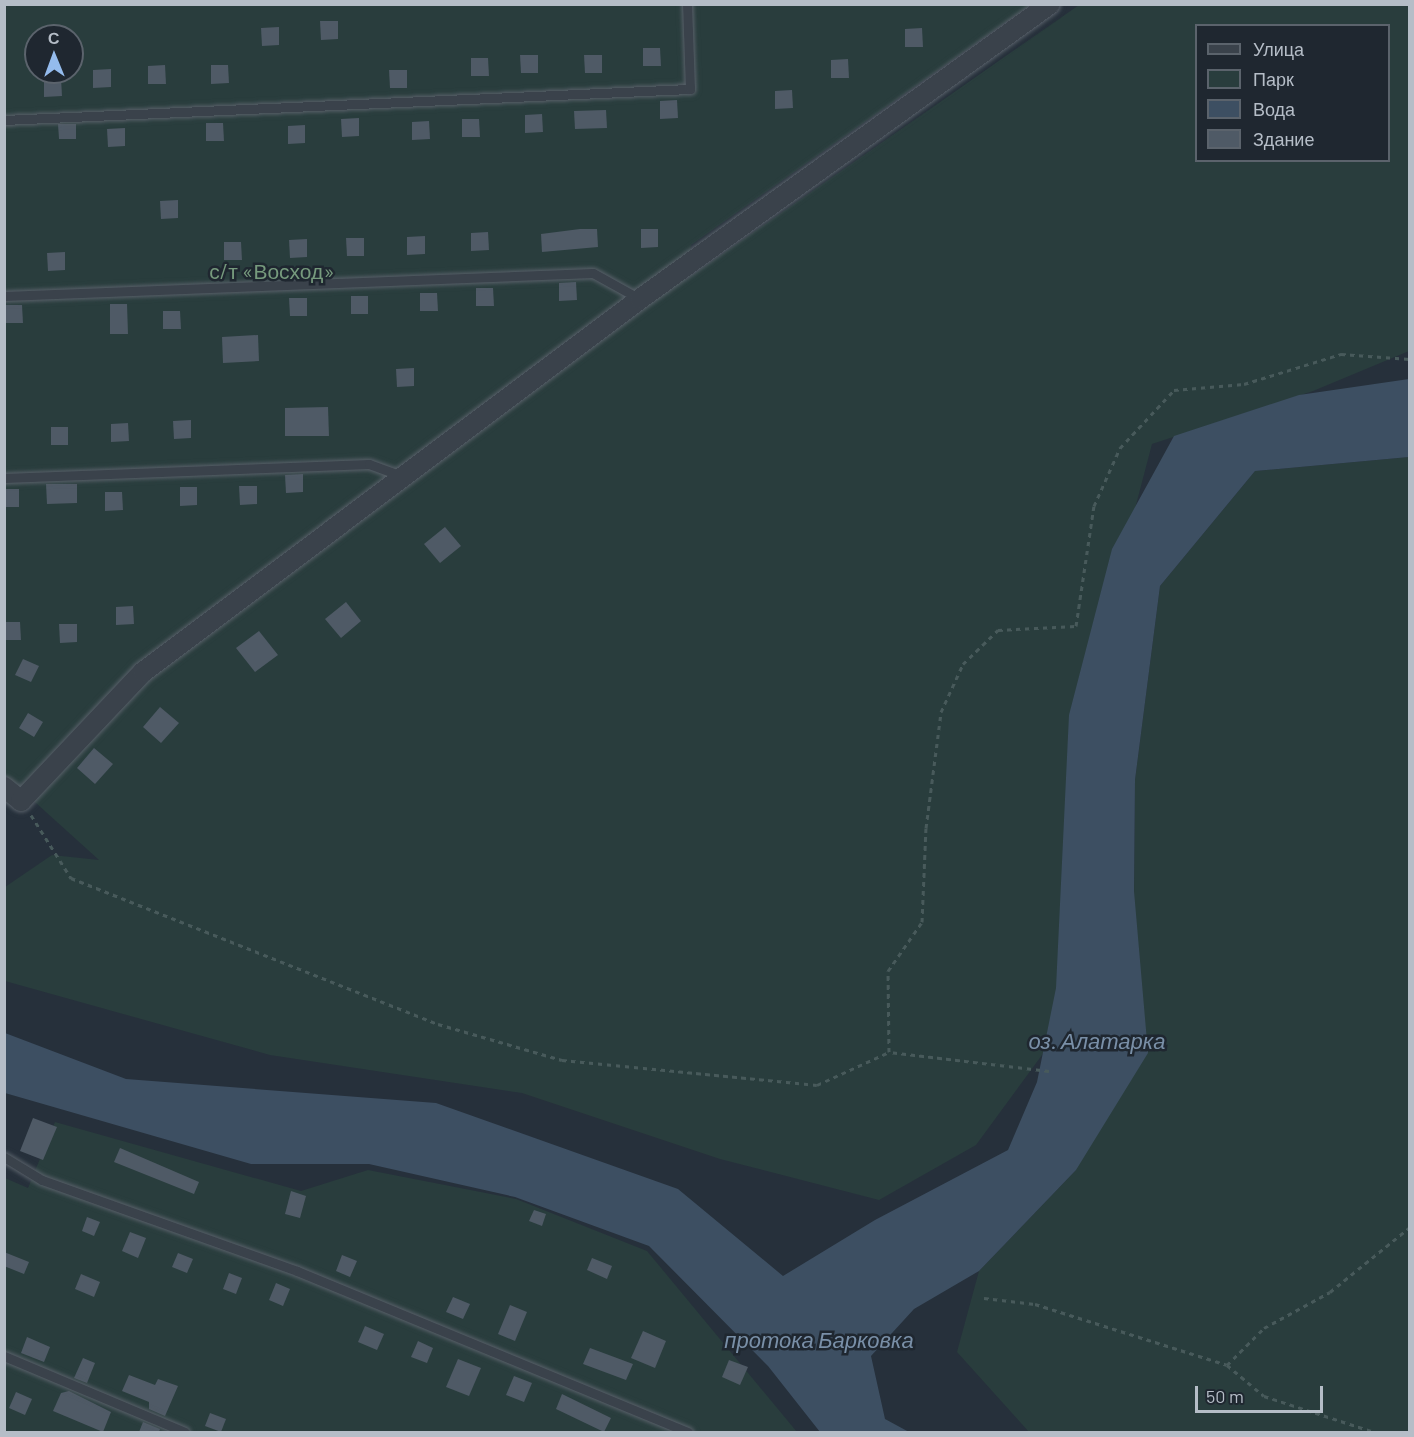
<!DOCTYPE html>
<meta charset="utf-8">
<style>
body{margin:0}
#map{position:relative;width:1414px;height:1437px;overflow:hidden;background:#26303b;font-family:Barlow,sans-serif}
div>[style]{position:absolute}
[style*='--x']{left:calc(var(--x)*1px);top:calc(var(--y)*1px);width:calc(var(--w)*1px);rotate:calc(var(--a)*1deg)}
.green>*{inset:0;background:#293d3d}
.water>*{inset:0;background:#3d4f62}
.building>*{inset:0;background:#4f5a66}
.path>*{height:3px;margin-top:-1.5px;transform-origin:0;background:repeating-linear-gradient(90deg,#485a5b 0 4.5px,transparent 0 9px)}
.roads{filter:drop-shadow(0 0 2px #586069) drop-shadow(0 0 2px #586069)}
.service>*{height:9px;margin:-4.5px;padding:0 4.5px;transform-origin:4.5px;border-radius:4.5px;background:#3a424b}
.minor>*{height:20px;margin:-10px;padding:0 10px;transform-origin:10px;border-radius:10px;background:#3a424b}
span{translate:-50% -50%;white-space:nowrap;text-align:center;line-height:1.15;-webkit-text-stroke:5px #1f2730;paint-order:stroke}
.park-label{font-size:21px;color:#769a7d}
.water-label{font-size:22px;color:#798fa7;font-style:italic}
.frame{position:absolute;inset:0;border:6px solid #b5bdc7;pointer-events:none}
.legend{position:absolute;left:1195px;top:24px;width:195px;height:138px;box-sizing:border-box;background:#1f2730;border:2px solid #5b636c;margin:0;padding:8px 10px;list-style:none;font-size:18px;color:#b5bdc7}
.legend li{display:flex;align-items:center;gap:12px;height:30px}
.legend b{width:30px;border:2px solid #5b636c}
.north{position:absolute;left:24px;top:24px;width:60px;height:60px;box-sizing:border-box;background:#1f2730;border:2px solid #5b636c;border-radius:50%;rotate:359deg;font-size:16px;font-weight:700;line-height:24px;text-align:center;color:#b5bdc7}
.north::after{content:'';display:block;margin:auto;width:21px;height:27px;background:#94bbed;clip-path:polygon(50% 0,100% 100%,50% 72%,0 100%)}
.scale{position:absolute;left:1195px;top:1386px;width:128px;height:27px;box-sizing:border-box;border:3px solid #b5bdc7;border-top:0;padding-left:8px;font-size:18px;line-height:21px;white-space:nowrap;color:#b5bdc7;-webkit-text-stroke:4px #1f2730;paint-order:stroke}
</style>
<div id="map">
<div class="green">
<i style="clip-path:polygon(evenodd,5px 5px,1030px 5px,691px 245px,685px 280px,1079px 5px,1409px 5px,1409px 351px,1313px 391px,1152px 444px,1105px 623px,1061px 1029px,976px 1145px,879px 1200px,720px 1159px,522px 1093px,270px 1055px,5px 981px,5px 887px,52px 855px,99px 860px,5px 775px,5px 5px,1196px 26px,1388px 26px,1388px 160px,1196px 160px,1196px 26px,5px 5px,36px 36px,72px 36px,72px 72px,36px 72px,36px 36px)"></i>
<i style="clip-path:polygon(1409px 457px,1409px 1432px,1029px 1432px,957px 1352px,979px 1271px,1076px 1170px,1134px 902px,1135px 780px,1160px 586px,1255px 471px)"></i>
<i style="clip-path:polygon(55px 1122px,301px 1191px,368px 1170px,516px 1199px,647px 1251px,797px 1432px,5px 1432px,5px 1178px,28px 1188px)"></i>
</div>
<div class="water">
<i style="clip-path:polygon(1409px 379px,1409px 457px,1255px 471px,1160px 586px,1135px 780px,1134px 891px,1148px 1053px,1076px 1170px,979px 1271px,914px 1309px,871px 1356px,885px 1419px,909px 1432px,820px 1432px,768px 1366px,649px 1246px,515px 1197px,369px 1164px,251px 1164px,5px 1093px,5px 1033px,126px 1079px,436px 1103px,678px 1189px,783px 1276px,875px 1220px,1008px 1150px,1037px 1082px,1056px 988px,1069px 715px,1112px 549px,1174px 436px,1299px 395px)"></i>
</div>
<div class="building">
<i style="clip-path:polygon(320px 21px,338px 21px,338px 39px,321px 40px)"></i>
<i style="clip-path:polygon(279px 27px,279px 45px,262px 46px,261px 28px)"></i>
<i style="clip-path:polygon(922px 28px,923px 47px,905px 47px,905px 29px)"></i>
<i style="clip-path:polygon(643px 48px,660px 48px,661px 66px,643px 66px)"></i>
<i style="clip-path:polygon(520px 55px,538px 55px,538px 73px,521px 73px)"></i>
<i style="clip-path:polygon(584px 55px,602px 55px,602px 73px,585px 73px)"></i>
<i style="clip-path:polygon(471px 58px,488px 58px,489px 76px,471px 76px)"></i>
<i style="clip-path:polygon(848px 59px,849px 78px,831px 78px,831px 60px)"></i>
<i style="clip-path:polygon(165px 65px,166px 84px,148px 84px,148px 66px)"></i>
<i style="clip-path:polygon(211px 65px,228px 65px,229px 83px,211px 84px)"></i>
<i style="clip-path:polygon(111px 69px,111px 87px,93px 88px,93px 70px)"></i>
<i style="clip-path:polygon(389px 70px,407px 70px,407px 88px,390px 88px)"></i>
<i style="clip-path:polygon(61px 78px,62px 96px,44px 97px,44px 79px)"></i>
<i style="clip-path:polygon(792px 90px,793px 108px,775px 109px,775px 91px)"></i>
<i style="clip-path:polygon(677px 100px,678px 118px,660px 119px,660px 101px)"></i>
<i style="clip-path:polygon(606px 110px,607px 128px,575px 129px,574px 111px)"></i>
<i style="clip-path:polygon(542px 114px,543px 132px,525px 133px,525px 115px)"></i>
<i style="clip-path:polygon(359px 118px,359px 136px,342px 137px,341px 119px)"></i>
<i style="clip-path:polygon(462px 119px,479px 119px,480px 137px,462px 137px)"></i>
<i style="clip-path:polygon(429px 121px,430px 139px,412px 140px,412px 122px)"></i>
<i style="clip-path:polygon(206px 123px,223px 123px,224px 141px,206px 141px)"></i>
<i style="clip-path:polygon(58px 124px,76px 124px,76px 139px,59px 139px)"></i>
<i style="clip-path:polygon(305px 125px,305px 143px,288px 144px,288px 126px)"></i>
<i style="clip-path:polygon(125px 128px,125px 146px,108px 147px,107px 129px)"></i>
<i style="clip-path:polygon(178px 200px,178px 218px,161px 219px,160px 201px)"></i>
<i style="clip-path:polygon(580px 229px,597px 229px,598px 247px,542px 252px,541px 234px)"></i>
<i style="clip-path:polygon(641px 229px,658px 229px,658px 247px,641px 248px)"></i>
<i style="clip-path:polygon(488px 232px,489px 250px,471px 251px,471px 233px)"></i>
<i style="clip-path:polygon(425px 236px,425px 254px,407px 255px,407px 237px)"></i>
<i style="clip-path:polygon(346px 238px,364px 238px,364px 256px,347px 256px)"></i>
<i style="clip-path:polygon(307px 239px,307px 257px,290px 258px,289px 240px)"></i>
<i style="clip-path:polygon(224px 242px,241px 242px,242px 260px,224px 260px)"></i>
<i style="clip-path:polygon(65px 252px,65px 270px,48px 271px,47px 253px)"></i>
<i style="clip-path:polygon(576px 282px,577px 300px,559px 301px,559px 283px)"></i>
<i style="clip-path:polygon(476px 288px,493px 288px,494px 306px,476px 306px)"></i>
<i style="clip-path:polygon(420px 293px,437px 293px,438px 311px,420px 311px)"></i>
<i style="clip-path:polygon(351px 296px,368px 296px,368px 314px,351px 314px)"></i>
<i style="clip-path:polygon(289px 298px,307px 298px,307px 316px,290px 316px)"></i>
<i style="clip-path:polygon(110px 304px,127px 304px,128px 334px,110px 334px)"></i>
<i style="clip-path:polygon(5px 305px,22px 305px,23px 323px,5px 323px)"></i>
<i style="clip-path:polygon(163px 311px,180px 311px,181px 329px,163px 329px)"></i>
<i style="clip-path:polygon(258px 335px,259px 361px,223px 363px,222px 337px)"></i>
<i style="clip-path:polygon(414px 368px,414px 386px,397px 387px,396px 369px)"></i>
<i style="clip-path:polygon(328px 407px,329px 436px,285px 436px,285px 408px)"></i>
<i style="clip-path:polygon(191px 420px,191px 438px,174px 439px,173px 421px)"></i>
<i style="clip-path:polygon(128px 423px,129px 441px,111px 442px,111px 424px)"></i>
<i style="clip-path:polygon(51px 427px,68px 427px,68px 445px,51px 445px)"></i>
<i style="clip-path:polygon(303px 474px,303px 492px,286px 493px,285px 475px)"></i>
<i style="clip-path:polygon(46px 484px,77px 484px,77px 503px,47px 504px)"></i>
<i style="clip-path:polygon(239px 486px,257px 486px,257px 504px,240px 505px)"></i>
<i style="clip-path:polygon(180px 487px,197px 487px,197px 505px,180px 506px)"></i>
<i style="clip-path:polygon(4px 489px,19px 489px,19px 507px,4px 507px)"></i>
<i style="clip-path:polygon(105px 492px,122px 492px,123px 510px,105px 511px)"></i>
<i style="clip-path:polygon(445px 527px,461px 546px,440px 563px,424px 544px)"></i>
<i style="clip-path:polygon(346px 602px,361px 621px,341px 638px,325px 619px)"></i>
<i style="clip-path:polygon(133px 606px,134px 624px,116px 625px,116px 607px)"></i>
<i style="clip-path:polygon(4px 622px,20px 622px,21px 640px,4px 640px)"></i>
<i style="clip-path:polygon(59px 624px,77px 624px,77px 642px,60px 643px)"></i>
<i style="clip-path:polygon(259px 631px,278px 655px,255px 672px,236px 648px)"></i>
<i style="clip-path:polygon(23px 659px,39px 666px,31px 682px,15px 675px)"></i>
<i style="clip-path:polygon(160px 707px,179px 723px,161px 743px,143px 727px)"></i>
<i style="clip-path:polygon(28px 713px,43px 722px,34px 737px,19px 728px)"></i>
<i style="clip-path:polygon(94px 748px,113px 764px,95px 784px,77px 768px)"></i>
<i style="clip-path:polygon(33px 1118px,57px 1127px,43px 1160px,20px 1151px)"></i>
<i style="clip-path:polygon(120px 1148px,199px 1182px,194px 1194px,114px 1162px)"></i>
<i style="clip-path:polygon(291px 1191px,306px 1196px,300px 1218px,285px 1214px)"></i>
<i style="clip-path:polygon(534px 1210px,546px 1214px,542px 1226px,529px 1221px)"></i>
<i style="clip-path:polygon(87px 1217px,100px 1222px,94px 1236px,82px 1231px)"></i>
<i style="clip-path:polygon(130px 1232px,146px 1238px,138px 1258px,122px 1251px)"></i>
<i style="clip-path:polygon(4px 1252px,29px 1262px,24px 1274px,4px 1266px)"></i>
<i style="clip-path:polygon(178px 1253px,193px 1259px,187px 1273px,172px 1267px)"></i>
<i style="clip-path:polygon(342px 1255px,357px 1261px,350px 1277px,336px 1271px)"></i>
<i style="clip-path:polygon(592px 1258px,612px 1266px,607px 1279px,587px 1270px)"></i>
<i style="clip-path:polygon(229px 1273px,242px 1278px,236px 1294px,223px 1289px)"></i>
<i style="clip-path:polygon(81px 1274px,100px 1282px,94px 1297px,75px 1289px)"></i>
<i style="clip-path:polygon(276px 1283px,290px 1289px,283px 1306px,269px 1300px)"></i>
<i style="clip-path:polygon(453px 1297px,470px 1304px,463px 1319px,446px 1312px)"></i>
<i style="clip-path:polygon(510px 1305px,527px 1312px,515px 1341px,498px 1334px)"></i>
<i style="clip-path:polygon(365px 1326px,384px 1334px,377px 1350px,358px 1342px)"></i>
<i style="clip-path:polygon(643px 1331px,666px 1341px,655px 1368px,631px 1358px)"></i>
<i style="clip-path:polygon(27px 1337px,50px 1347px,44px 1362px,21px 1353px)"></i>
<i style="clip-path:polygon(418px 1341px,433px 1348px,427px 1363px,411px 1357px)"></i>
<i style="clip-path:polygon(590px 1348px,633px 1364px,626px 1380px,583px 1364px)"></i>
<i style="clip-path:polygon(83px 1358px,95px 1363px,87px 1383px,74px 1378px)"></i>
<i style="clip-path:polygon(458px 1359px,481px 1368px,469px 1396px,446px 1387px)"></i>
<i style="clip-path:polygon(729px 1360px,748px 1367px,740px 1385px,722px 1377px)"></i>
<i style="clip-path:polygon(129px 1375px,155px 1385px,158px 1379px,178px 1386px,165px 1416px,149px 1409px,149px 1402px,122px 1391px)"></i>
<i style="clip-path:polygon(514px 1376px,532px 1383px,524px 1402px,506px 1395px)"></i>
<i style="clip-path:polygon(69px 1391px,111px 1412px,103px 1432px,53px 1411px,61px 1393px)"></i>
<i style="clip-path:polygon(16px 1392px,32px 1399px,25px 1415px,9px 1408px)"></i>
<i style="clip-path:polygon(562px 1394px,611px 1418px,604px 1432px,556px 1409px)"></i>
<i style="clip-path:polygon(210px 1413px,226px 1419px,221px 1432px,205px 1426px)"></i>
<i style="clip-path:polygon(143px 1422px,160px 1429px,159px 1432px,139px 1432px)"></i>
</div>
<div class="path">
<i style="--x:31;--y:815;--w:75;--a:57.6"></i>
<i style="--x:71;--y:878;--w:395;--a:21.7"></i>
<i style="--x:438;--y:1024;--w:129;--a:16.2"></i>
<i style="--x:562;--y:1060;--w:256;--a:5.6"></i>
<i style="--x:817;--y:1085;--w:79;--a:-24.6"></i>
<i style="--x:1049;--y:1071;--w:161;--a:-173.2"></i>
<i style="--x:889;--y:1052;--w:81;--a:-90.7"></i>
<i style="--x:888;--y:971;--w:60;--a:-55.2"></i>
<i style="--x:922;--y:922;--w:94;--a:-87.6"></i>
<i style="--x:926;--y:828;--w:117;--a:-82.6"></i>
<i style="--x:941;--y:712;--w:53;--a:-65.4"></i>
<i style="--x:963;--y:664;--w:49;--a:-44.2"></i>
<i style="--x:998;--y:630;--w:78;--a:-2.9"></i>
<i style="--x:1076;--y:626;--w:121;--a:-81.5"></i>
<i style="--x:1094;--y:506;--w:64;--a:-65.9"></i>
<i style="--x:1120;--y:448;--w:79;--a:-47"></i>
<i style="--x:1174;--y:390;--w:70;--a:-4.9"></i>
<i style="--x:1244;--y:384;--w:102;--a:-17.2"></i>
<i style="--x:1341;--y:354;--w:69;--a:4.1"></i>
<i style="--x:984;--y:1298;--w:51;--a:6.7"></i>
<i style="--x:1035;--y:1304;--w:201;--a:17.6"></i>
<i style="--x:1227;--y:1365;--w:52;--a:-45"></i>
<i style="--x:1264;--y:1328;--w:75;--a:-28.6"></i>
<i style="--x:1330;--y:1292;--w:103;--a:-39.1"></i>
<i style="--x:1227;--y:1365;--w:48;--a:40"></i>
<i style="--x:1264;--y:1396;--w:116;--a:18.1"></i>
</div>
<div class="roads">
<div class="service">
<i style="--x:4;--y:120;--w:687;--a:-2.59"></i>
<i style="--x:690;--y:89;--w:85;--a:-92"></i>
<i style="--x:4;--y:296;--w:589;--a:-2.24"></i>
<i style="--x:593;--y:273;--w:54;--a:29"></i>
<i style="--x:4;--y:478;--w:365;--a:-2.2"></i>
<i style="--x:369;--y:464;--w:35;--a:20"></i>
<i style="--x:4;--y:1157;--w:44;--a:31.2"></i>
<i style="--x:42;--y:1180;--w:271;--a:19.6"></i>
<i style="--x:297;--y:1271;--w:423;--a:22.4"></i>
<i style="--x:4;--y:1356;--w:196;--a:22.8"></i>
</div>
<div class="minor">
<i style="--x:4;--y:787;--w:22;--a:39"></i>
<i style="--x:21;--y:801;--w:178;--a:-46.6"></i>
<i style="--x:143;--y:672;--w:621;--a:-36.89"></i>
<i style="--x:640;--y:299;--w:505;--a:-35.74"></i>
</div>
</div>
<div class="park-label">
<span style="left:272px;top:271px">с/т «Восход»</span>
</div>
<div class="water-label">
<span style="left:1097px;top:1041px">оз. Алатарка</span>
<span style="left:819px;top:1340px">протока Барковка</span>
</div>
<div class="frame"></div>
<ul class="legend">
<li><b style="height:8px;background:#3a424b"></b>Улица</li>
<li><b style="height:16px;background:#293d3d"></b>Парк</li>
<li><b style="height:16px;background:#3d4f62"></b>Вода</li>
<li><b style="height:16px;background:#4f5a66"></b>Здание</li>
</ul>
<div class="north">С</div>
<div class="scale">50 m</div>
</div>
